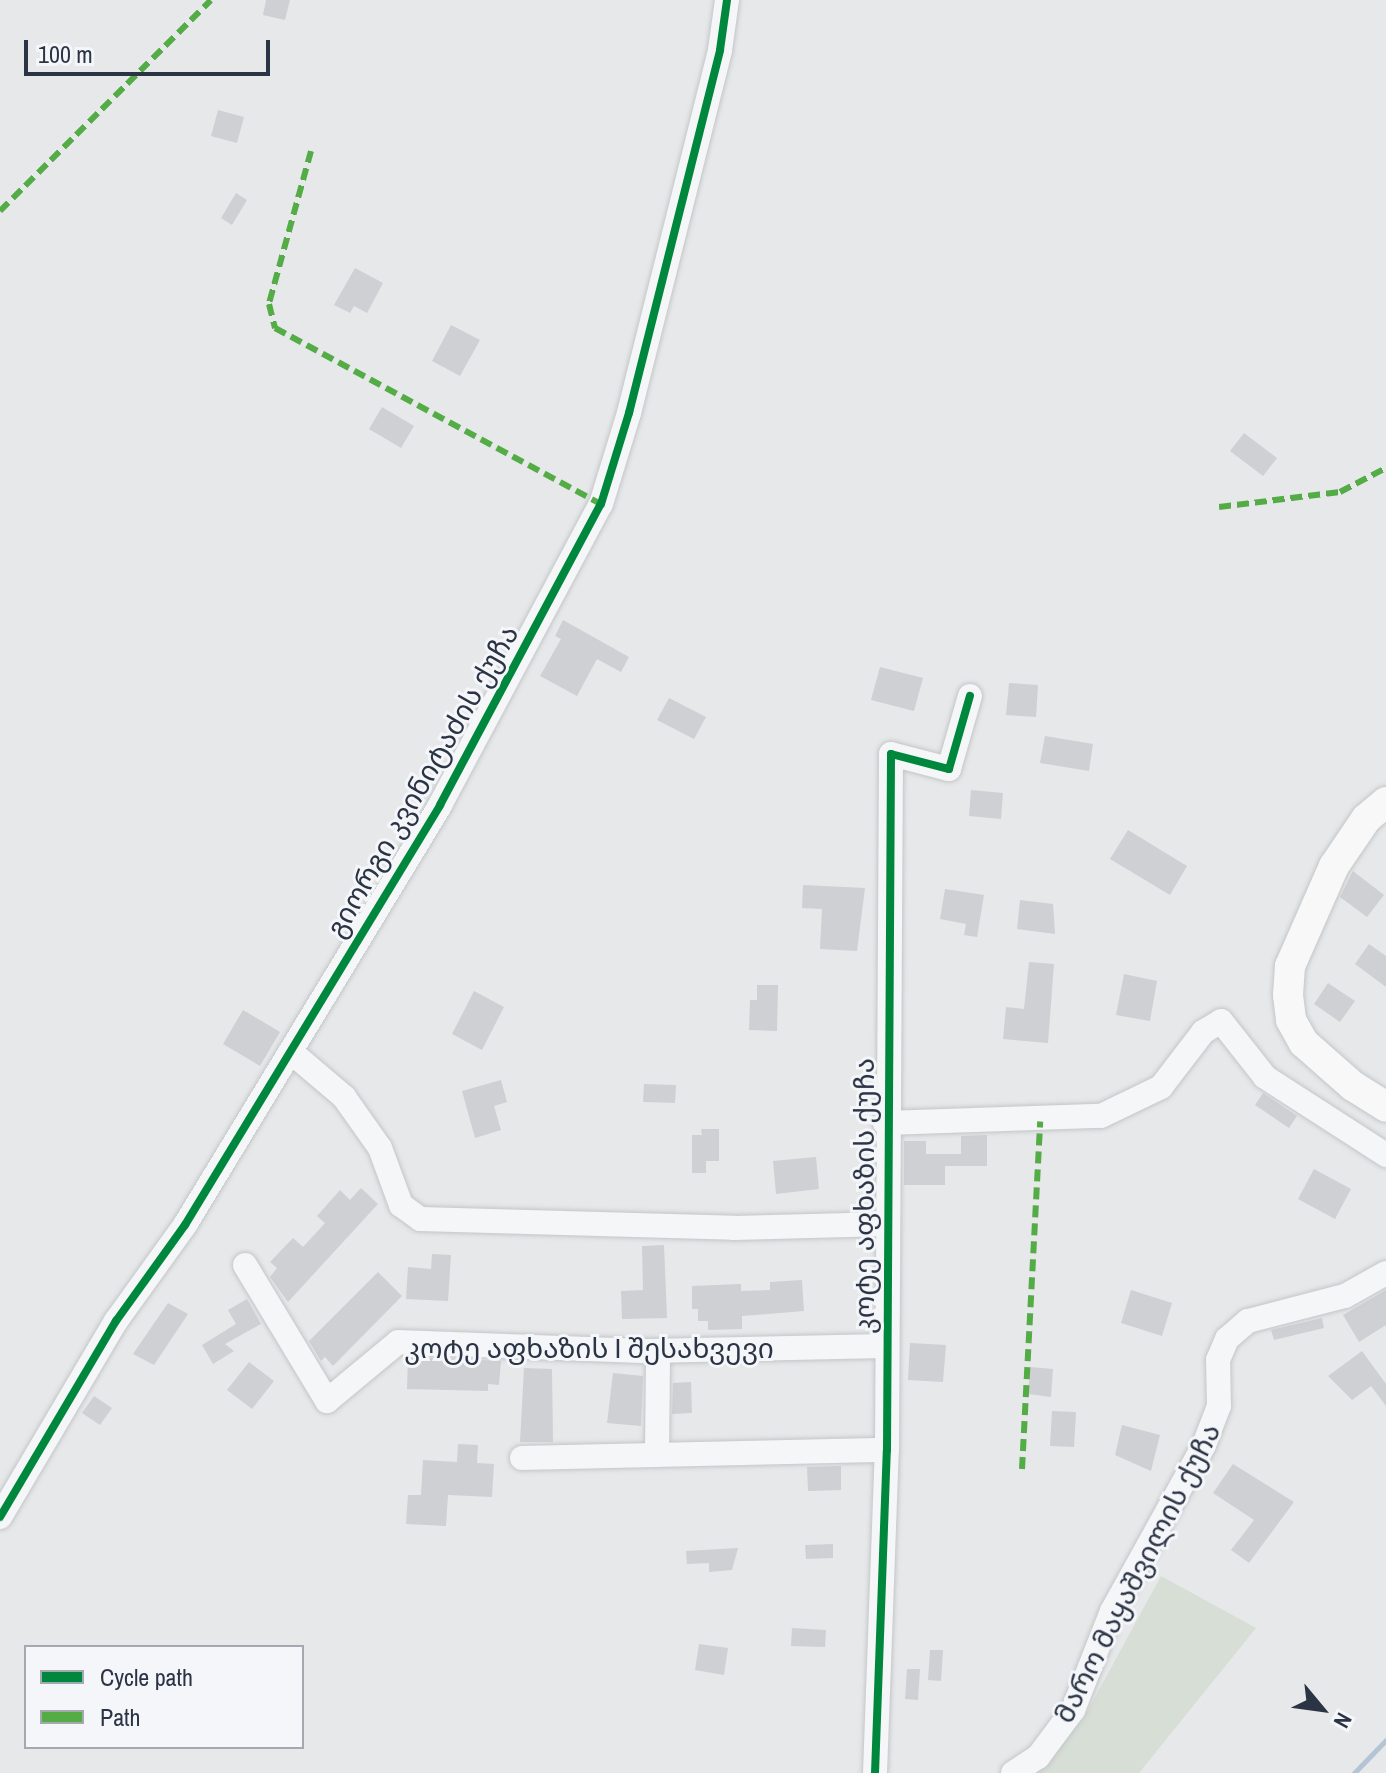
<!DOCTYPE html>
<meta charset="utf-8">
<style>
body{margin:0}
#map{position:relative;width:1386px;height:1773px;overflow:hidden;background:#e6e8ea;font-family:"Archivo Narrow","Noto Sans Georgian",sans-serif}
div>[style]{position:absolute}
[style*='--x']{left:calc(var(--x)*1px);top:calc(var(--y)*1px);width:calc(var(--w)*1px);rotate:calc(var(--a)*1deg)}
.green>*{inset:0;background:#d6ded6}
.stream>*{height:5px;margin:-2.5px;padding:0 2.5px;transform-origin:2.5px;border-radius:2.5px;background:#b4c4d5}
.building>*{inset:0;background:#ced0d3}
.roads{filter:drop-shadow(0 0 2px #c4c6c8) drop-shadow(0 0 2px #c4c6c8)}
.minor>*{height:24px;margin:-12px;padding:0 12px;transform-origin:12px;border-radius:12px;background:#f5f6f7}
.major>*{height:30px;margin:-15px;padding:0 15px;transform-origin:15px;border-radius:15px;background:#f8f8f8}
.quiet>*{height:6px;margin-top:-3px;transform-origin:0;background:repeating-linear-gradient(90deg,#54ac47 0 12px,transparent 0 18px)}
.cycleway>*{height:8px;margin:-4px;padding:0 4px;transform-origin:4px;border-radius:4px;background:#00873e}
span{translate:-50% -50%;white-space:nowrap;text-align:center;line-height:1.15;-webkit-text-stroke:6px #f4f6f9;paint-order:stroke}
.street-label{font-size:28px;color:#2b3445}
.legend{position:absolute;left:24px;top:1645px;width:280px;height:104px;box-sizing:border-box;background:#f4f6f9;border:2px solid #a4a8b1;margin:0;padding:10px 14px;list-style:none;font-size:24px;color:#2b3445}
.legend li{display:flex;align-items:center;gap:16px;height:40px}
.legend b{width:40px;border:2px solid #a4a8b1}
.north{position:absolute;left:1282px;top:1669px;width:80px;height:80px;-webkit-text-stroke:6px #f4f6f9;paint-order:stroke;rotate:119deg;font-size:22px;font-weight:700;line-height:32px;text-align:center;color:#2b3445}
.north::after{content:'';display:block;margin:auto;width:28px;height:36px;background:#2b3445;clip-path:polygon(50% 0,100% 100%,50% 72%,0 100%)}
.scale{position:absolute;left:24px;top:40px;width:246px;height:36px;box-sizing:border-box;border:4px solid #2b3445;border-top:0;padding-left:10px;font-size:24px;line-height:28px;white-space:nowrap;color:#2b3445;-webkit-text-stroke:6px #f4f6f9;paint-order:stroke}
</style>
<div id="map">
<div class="green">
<i style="clip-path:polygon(1161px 1576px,1256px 1628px,1139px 1773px,1026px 1773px,1082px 1721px)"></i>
</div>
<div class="stream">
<i style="--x:1354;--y:1773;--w:46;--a:-45.9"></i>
</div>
<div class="building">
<i style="clip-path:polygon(266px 0,290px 0,285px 20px,263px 15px)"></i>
<i style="clip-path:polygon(218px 110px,244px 117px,237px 143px,211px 136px)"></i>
<i style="clip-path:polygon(236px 193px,247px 200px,232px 225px,221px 218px)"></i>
<i style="clip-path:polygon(355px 268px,383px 283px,367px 313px,354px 306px,350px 313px,334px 305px)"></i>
<i style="clip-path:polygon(451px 325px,480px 340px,460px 376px,432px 361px)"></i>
<i style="clip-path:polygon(382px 407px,414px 426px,401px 448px,369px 429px)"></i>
<i style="clip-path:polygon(1244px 433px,1277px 458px,1263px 476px,1230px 451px)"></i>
<i style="clip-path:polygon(563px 620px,629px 657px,621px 672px,597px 659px,577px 696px,540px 676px,561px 639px,555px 636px)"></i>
<i style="clip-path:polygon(880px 667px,923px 678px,914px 711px,871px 700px)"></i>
<i style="clip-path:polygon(1009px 683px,1038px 685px,1036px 717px,1006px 715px)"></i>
<i style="clip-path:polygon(669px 698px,706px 717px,694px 739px,657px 720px)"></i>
<i style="clip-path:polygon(1045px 736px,1093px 744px,1089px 771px,1040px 763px)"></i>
<i style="clip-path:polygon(971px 790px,1003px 793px,1001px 819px,969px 816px)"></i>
<i style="clip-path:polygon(1128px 830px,1187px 866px,1170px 895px,1110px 859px)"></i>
<i style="clip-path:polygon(1353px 871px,1384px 895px,1367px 917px,1340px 897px)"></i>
<i style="clip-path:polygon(803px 885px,865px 888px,857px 951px,820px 949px,822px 909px,802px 908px)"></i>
<i style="clip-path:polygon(945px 889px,984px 895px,977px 937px,964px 935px,966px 924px,940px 919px)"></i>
<i style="clip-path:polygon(1020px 900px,1053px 904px,1055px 934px,1017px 929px)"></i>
<i style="clip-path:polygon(1369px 944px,1386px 956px,1386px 987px,1355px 964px)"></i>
<i style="clip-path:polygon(1029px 962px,1054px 964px,1048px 1043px,1003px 1039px,1006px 1007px,1024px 1009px)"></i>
<i style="clip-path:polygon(1124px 974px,1157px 981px,1150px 1021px,1116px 1015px)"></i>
<i style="clip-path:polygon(1328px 983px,1355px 1001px,1340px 1022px,1314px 1004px)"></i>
<i style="clip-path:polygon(757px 985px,778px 985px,777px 1031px,749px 1030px,750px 1000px,757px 1000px)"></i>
<i style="clip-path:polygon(474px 991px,504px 1007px,482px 1050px,452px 1034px)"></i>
<i style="clip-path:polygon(243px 1010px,280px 1032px,260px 1066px,223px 1044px)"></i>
<i style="clip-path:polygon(501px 1080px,507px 1102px,494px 1106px,501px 1130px,475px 1138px,462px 1091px)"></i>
<i style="clip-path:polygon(644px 1084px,676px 1085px,675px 1103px,643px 1102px)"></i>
<i style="clip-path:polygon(1263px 1093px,1297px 1116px,1289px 1128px,1255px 1105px)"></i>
<i style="clip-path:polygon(701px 1129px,719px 1129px,719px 1161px,706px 1161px,706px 1173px,692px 1173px,692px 1135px,702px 1135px)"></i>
<i style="clip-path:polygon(987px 1135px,987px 1166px,945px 1166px,945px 1185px,904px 1185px,904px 1141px,926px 1141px,926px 1154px,961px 1154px,961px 1136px)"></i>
<i style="clip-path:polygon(816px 1157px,819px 1189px,776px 1194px,773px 1161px)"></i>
<i style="clip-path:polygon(1314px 1169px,1351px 1189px,1335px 1219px,1298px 1199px)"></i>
<i style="clip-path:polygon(361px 1188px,378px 1204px,288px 1302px,270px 1277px,277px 1268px,270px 1262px,293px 1238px,303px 1247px,325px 1223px,317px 1216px,340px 1190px,350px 1200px)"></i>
<i style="clip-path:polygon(664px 1245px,667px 1318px,622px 1319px,621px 1291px,643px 1290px,642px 1246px)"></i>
<i style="clip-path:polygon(432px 1254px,451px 1255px,448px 1301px,406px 1299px,408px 1267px,431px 1269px)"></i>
<i style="clip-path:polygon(378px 1272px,402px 1296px,333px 1366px,325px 1357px,321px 1361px,309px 1341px)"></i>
<i style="clip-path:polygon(802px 1280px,804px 1311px,742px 1316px,742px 1329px,708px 1330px,708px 1321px,698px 1321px,698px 1309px,692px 1309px,692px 1286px,741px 1284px,741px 1291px,770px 1290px,770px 1282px)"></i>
<i style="clip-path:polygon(1131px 1290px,1172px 1303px,1162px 1336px,1121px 1323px)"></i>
<i style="clip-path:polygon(1386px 1290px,1386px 1325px,1359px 1342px,1343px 1315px)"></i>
<i style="clip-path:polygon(247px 1299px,261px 1324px,225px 1344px,234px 1351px,213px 1364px,202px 1345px,236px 1324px,228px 1310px)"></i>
<i style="clip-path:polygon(168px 1303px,188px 1314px,154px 1365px,133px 1354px)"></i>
<i style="clip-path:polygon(1322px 1318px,1324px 1328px,1274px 1340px,1271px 1330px)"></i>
<i style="clip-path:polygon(910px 1343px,946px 1345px,943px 1382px,908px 1380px)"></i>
<i style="clip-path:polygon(1362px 1351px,1386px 1384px,1386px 1406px,1371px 1386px,1352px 1400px,1328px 1376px)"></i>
<i style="clip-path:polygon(408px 1357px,501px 1361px,499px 1385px,488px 1384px,488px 1391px,407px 1389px)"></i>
<i style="clip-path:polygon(249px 1362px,274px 1381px,252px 1409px,227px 1390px)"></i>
<i style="clip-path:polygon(1030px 1367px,1053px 1369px,1051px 1397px,1028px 1394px)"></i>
<i style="clip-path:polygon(524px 1368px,552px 1369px,553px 1442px,520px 1442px)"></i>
<i style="clip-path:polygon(613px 1373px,643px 1376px,641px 1426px,607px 1423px)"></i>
<i style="clip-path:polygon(691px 1382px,692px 1413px,672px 1414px,673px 1383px)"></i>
<i style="clip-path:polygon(94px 1396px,112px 1408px,100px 1425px,82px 1413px)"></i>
<i style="clip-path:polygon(1052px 1411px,1076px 1412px,1074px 1447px,1050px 1446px)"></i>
<i style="clip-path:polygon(1122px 1425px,1160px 1435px,1151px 1471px,1115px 1455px)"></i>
<i style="clip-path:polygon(458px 1444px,478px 1445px,477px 1463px,494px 1464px,492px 1497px,448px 1495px,446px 1526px,406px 1524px,408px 1495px,421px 1495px,423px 1460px,457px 1462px)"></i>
<i style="clip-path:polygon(1233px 1464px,1294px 1502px,1249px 1563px,1231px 1550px,1254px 1520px,1213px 1493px)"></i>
<i style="clip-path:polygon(841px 1466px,841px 1490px,808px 1491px,807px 1467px)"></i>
<i style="clip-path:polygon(833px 1544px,833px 1558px,806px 1559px,805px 1545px)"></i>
<i style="clip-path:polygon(738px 1548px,732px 1570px,709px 1572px,709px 1563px,687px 1564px,686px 1551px)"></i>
<i style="clip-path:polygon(792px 1628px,826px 1630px,825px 1647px,791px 1646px)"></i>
<i style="clip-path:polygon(699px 1644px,728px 1648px,724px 1675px,695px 1670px)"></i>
<i style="clip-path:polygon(930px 1650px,943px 1650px,941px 1681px,928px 1680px)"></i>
<i style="clip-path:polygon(907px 1669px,920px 1669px,918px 1700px,905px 1699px)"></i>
</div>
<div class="roads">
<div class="minor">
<i style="--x:291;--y:1052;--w:70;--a:40.3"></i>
<i style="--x:344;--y:1097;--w:62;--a:54.8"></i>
<i style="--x:380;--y:1148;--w:61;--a:69.8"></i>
<i style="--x:401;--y:1205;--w:24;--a:36"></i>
<i style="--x:420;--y:1219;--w:314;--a:1.6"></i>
<i style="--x:734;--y:1228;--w:153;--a:-1.5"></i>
<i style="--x:885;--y:1123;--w:216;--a:-1.9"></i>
<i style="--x:1101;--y:1116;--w:67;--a:-25.8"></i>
<i style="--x:1161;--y:1087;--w:69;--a:-52.6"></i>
<i style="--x:1203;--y:1032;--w:21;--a:-31"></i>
<i style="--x:1221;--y:1021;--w:71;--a:51.8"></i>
<i style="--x:1265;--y:1077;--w:144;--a:32.8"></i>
<i style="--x:245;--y:1265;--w:159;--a:58.9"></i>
<i style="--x:327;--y:1401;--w:92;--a:-39.7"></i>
<i style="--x:398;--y:1342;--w:251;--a:2.1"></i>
<i style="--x:649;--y:1351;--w:236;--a:-1.2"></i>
<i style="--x:657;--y:1455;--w:104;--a:-89.4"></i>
<i style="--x:522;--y:1458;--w:365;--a:-1.3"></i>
<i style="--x:0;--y:1517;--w:228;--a:-59.4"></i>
<i style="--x:116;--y:1321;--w:118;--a:-54.3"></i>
<i style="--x:185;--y:1225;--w:491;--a:-58.7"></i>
<i style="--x:440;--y:805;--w:341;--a:-61.9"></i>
<i style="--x:601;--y:504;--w:95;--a:-72.9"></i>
<i style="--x:629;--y:413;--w:374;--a:-75.9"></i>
<i style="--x:720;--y:50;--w:50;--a:-82"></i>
<i style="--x:875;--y:1773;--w:323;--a:-87.9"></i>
<i style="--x:887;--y:1450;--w:696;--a:-89.67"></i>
<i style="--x:891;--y:754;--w:60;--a:14.5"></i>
<i style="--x:949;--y:769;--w:76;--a:-74"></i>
<i style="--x:1013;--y:1773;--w:30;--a:-33"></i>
<i style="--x:1038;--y:1757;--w:59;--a:-53.3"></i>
<i style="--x:1073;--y:1710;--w:106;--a:-68.5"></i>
<i style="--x:1112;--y:1611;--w:190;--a:-61"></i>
<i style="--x:1204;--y:1445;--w:42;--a:-69"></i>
<i style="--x:1219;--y:1406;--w:46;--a:-91.2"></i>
<i style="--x:1218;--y:1360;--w:23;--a:-67"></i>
<i style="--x:1227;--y:1339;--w:28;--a:-41"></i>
<i style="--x:1248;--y:1321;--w:100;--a:-14.5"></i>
<i style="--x:1345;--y:1296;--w:47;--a:-29.3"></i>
</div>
<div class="major">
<i style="--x:1386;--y:802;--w:26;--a:140"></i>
<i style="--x:1366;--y:819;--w:57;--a:124.2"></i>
<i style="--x:1334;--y:866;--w:109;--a:113.7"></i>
<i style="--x:1290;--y:966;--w:29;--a:94"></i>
<i style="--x:1288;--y:995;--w:25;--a:83"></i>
<i style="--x:1291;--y:1020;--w:26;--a:61"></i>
<i style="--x:1304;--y:1043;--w:65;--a:41.3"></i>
<i style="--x:1353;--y:1086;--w:39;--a:32"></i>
</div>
</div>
<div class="quiet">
<i style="--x:311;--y:151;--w:159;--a:105.4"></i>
<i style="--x:269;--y:304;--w:25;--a:76"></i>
<i style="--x:275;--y:328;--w:370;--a:28.4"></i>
<i style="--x:0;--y:211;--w:298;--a:-45"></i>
<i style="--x:1219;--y:507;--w:122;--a:-7.1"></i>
<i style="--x:1340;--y:492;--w:52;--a:-27.6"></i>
<i style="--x:1022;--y:1469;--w:348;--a:-87"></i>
</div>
<div class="cycleway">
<i style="--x:0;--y:1517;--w:228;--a:-59.4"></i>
<i style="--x:116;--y:1321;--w:118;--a:-54.3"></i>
<i style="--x:185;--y:1225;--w:491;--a:-58.7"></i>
<i style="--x:440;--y:805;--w:341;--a:-61.9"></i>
<i style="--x:601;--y:504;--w:95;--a:-72.9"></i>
<i style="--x:629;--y:413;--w:374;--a:-75.9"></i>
<i style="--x:720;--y:50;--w:50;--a:-82"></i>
<i style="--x:875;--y:1773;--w:323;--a:-87.9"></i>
<i style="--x:887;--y:1450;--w:696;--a:-89.67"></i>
<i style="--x:891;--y:754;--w:60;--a:14.5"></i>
<i style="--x:949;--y:769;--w:76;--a:-74"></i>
</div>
<div class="street-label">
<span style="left:422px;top:781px;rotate:-60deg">გიორგი კვინიტაძის ქუჩა</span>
<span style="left:864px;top:1196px;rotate:-90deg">კოტე აფხაზის ქუჩა</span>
<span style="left:589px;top:1348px">კოტე აფხაზის I შესახვევი</span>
<span style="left:1137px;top:1573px;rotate:-63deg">მარო მაყაშვილის ქუჩა</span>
</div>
<ul class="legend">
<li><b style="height:10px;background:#00873e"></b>Cycle path</li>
<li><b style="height:10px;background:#54ac47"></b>Path</li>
</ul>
<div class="north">N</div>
<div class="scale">100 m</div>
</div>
